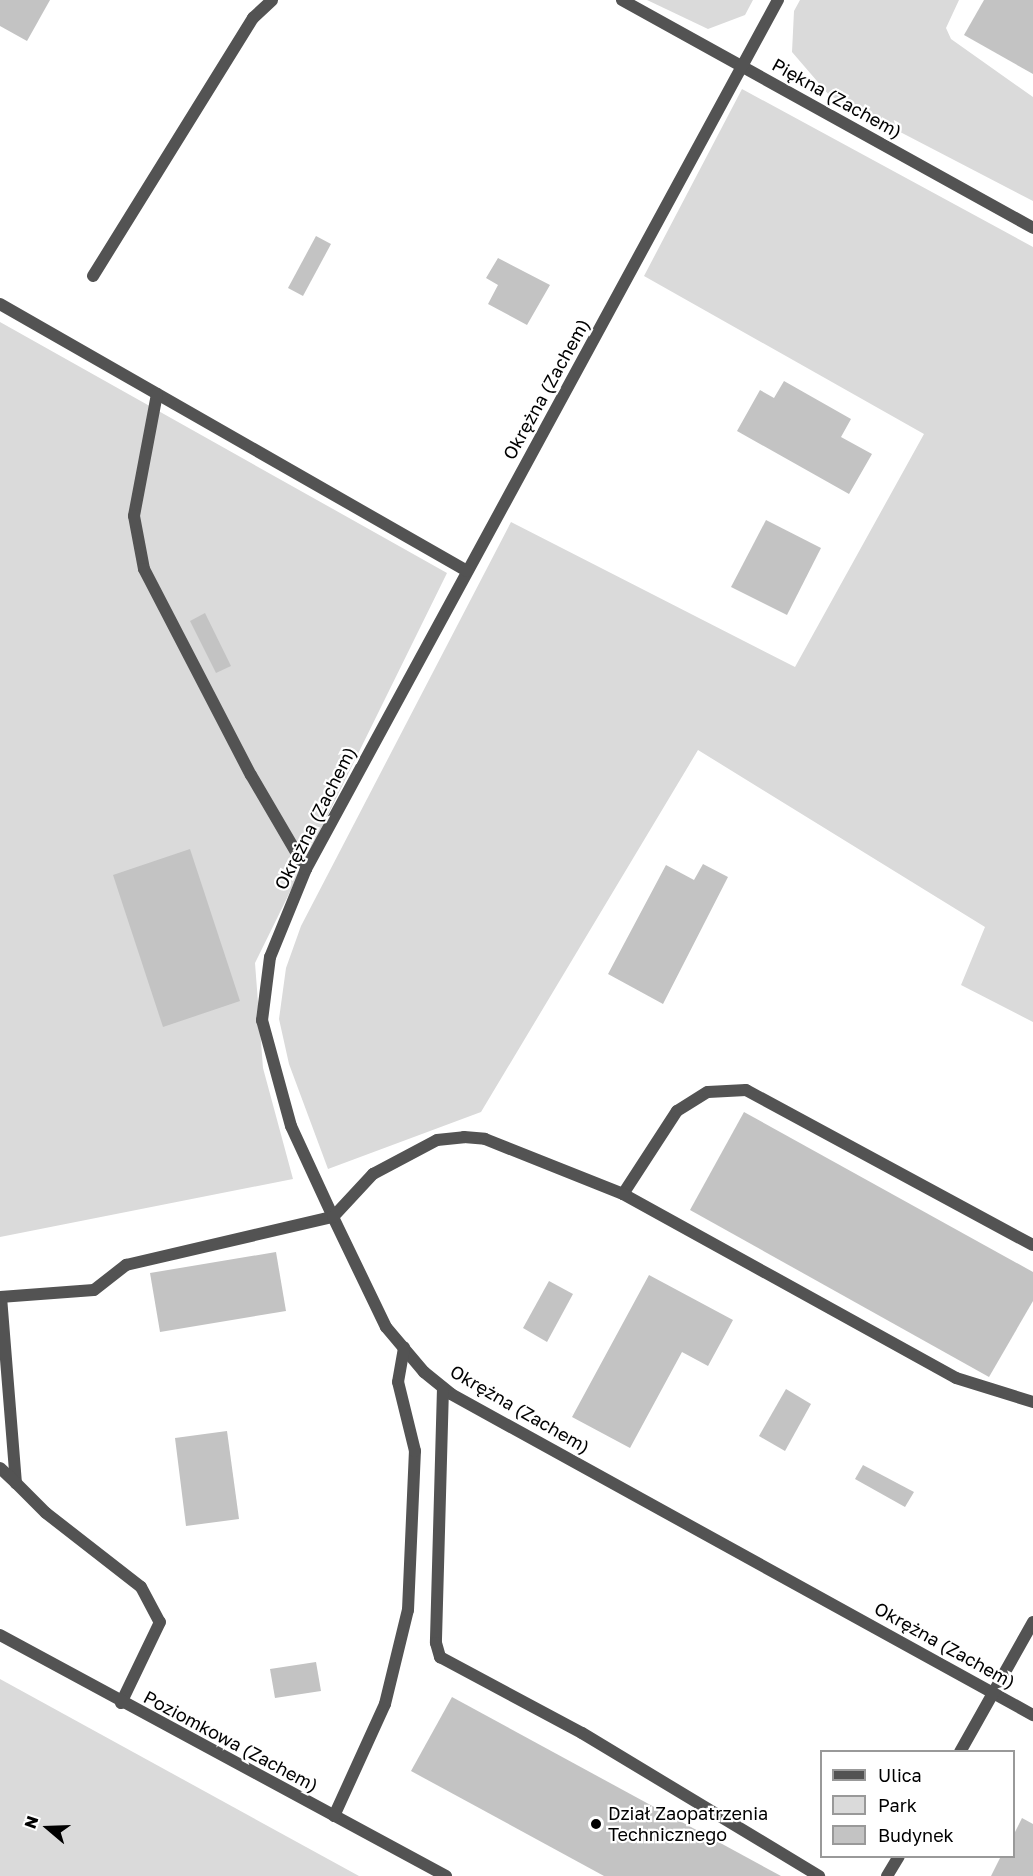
<!DOCTYPE html>
<meta charset="utf-8">
<style>
body{margin:0}
#map{position:relative;width:1033px;height:1876px;overflow:hidden;background:#fff;font-family:"Golos Text",sans-serif}
div>[style]{position:absolute}
[style*='--x']{left:calc(var(--x)*1px);top:calc(var(--y)*1px);width:calc(var(--w)*1px);rotate:calc(var(--a)*1deg)}
.green>*{inset:0;background:#dadada}
.building>*{inset:0;background:#c3c3c3}
.service>*{height:12px;margin:-6px;padding:0 6px;transform-origin:6px;border-radius:6px;background:#535353}
.minor>*{height:12px;margin:-6px;padding:0 6px;transform-origin:6px;border-radius:6px;background:#535353}
.dots>*{width:16px;height:16px;translate:-50% -50%;box-sizing:border-box;border:3px solid #fff;border-radius:50%}
span{translate:-50% -50%;white-space:nowrap;text-align:center;line-height:1.15;-webkit-text-stroke:4.5px #fff;paint-order:stroke}
.street-label{font-size:18px;color:#000}
.poi-label{font-size:18px;color:#000}
.left{translate:0 -50%;text-align:left}
.legend{position:absolute;left:820px;top:1750px;width:195px;height:108px;box-sizing:border-box;background:#fff;border:2px solid #999;margin:0;padding:8px 10px;list-style:none;font-size:18px;color:#000}
.legend li{display:flex;align-items:center;gap:12px;height:30px}
.legend b{width:30px;border:2px solid #999}
.north{position:absolute;left:18px;top:1798px;width:60px;height:60px;-webkit-text-stroke:4px #fff;paint-order:stroke;rotate:289deg;font-size:16px;font-weight:700;line-height:24px;text-align:center;color:#000}
.north::after{content:'';display:block;margin:auto;width:21px;height:27px;background:#000;clip-path:polygon(50% 0,100% 100%,50% 72%,0 100%)}
</style>
<div id="map">
<div class="green">
<i style="clip-path:polygon(647px 0,753px 0,745px 15px,708px 29px)"></i>
<i style="clip-path:polygon(800px 0,959px 0,946px 28px,951px 39px,1033px 97px,1033px 201px,829px 95px,792px 52px,794px 11px)"></i>
<i style="clip-path:polygon(742px 89px,1033px 247px,1033px 1022px,961px 985px,985px 927px,698px 750px,481px 1112px,328px 1169px,289px 1064px,279px 1019px,286px 968px,301px 926px,511px 522px,795px 667px,924px 434px,644px 276px)"></i>
<i style="clip-path:polygon(0 322px,447px 573px,255px 963px,263px 1068px,293px 1179px,0 1237px)"></i>
<i style="clip-path:polygon(0 1679px,359px 1876px,0 1876px)"></i>
</div>
<div class="building">
<i style="clip-path:polygon(0 0,50px 0,27px 41px,0 26px)"></i>
<i style="clip-path:polygon(984px 0,1033px 0,1033px 74px,964px 35px)"></i>
<i style="clip-path:polygon(316px 236px,331px 244px,303px 296px,288px 288px)"></i>
<i style="clip-path:polygon(498px 258px,550px 285px,527px 325px,488px 304px,498px 285px,486px 278px)"></i>
<i style="clip-path:polygon(784px 381px,851px 419px,841px 437px,872px 454px,849px 494px,737px 431px,760px 390px,774px 398px)"></i>
<i style="clip-path:polygon(766px 520px,821px 548px,787px 615px,731px 587px)"></i>
<i style="clip-path:polygon(205px 613px,231px 666px,216px 673px,190px 621px)"></i>
<i style="clip-path:polygon(190px 849px,240px 1001px,163px 1027px,113px 875px)"></i>
<i style="clip-path:polygon(703px 864px,728px 877px,663px 1004px,608px 974px,666px 865px,694px 880px)"></i>
<i style="clip-path:polygon(744px 1112px,1033px 1272px,1033px 1301px,989px 1377px,690px 1210px)"></i>
<i style="clip-path:polygon(276px 1252px,286px 1311px,160px 1332px,150px 1273px)"></i>
<i style="clip-path:polygon(649px 1275px,733px 1320px,708px 1366px,682px 1352px,630px 1448px,572px 1417px)"></i>
<i style="clip-path:polygon(549px 1281px,573px 1294px,547px 1342px,523px 1328px)"></i>
<i style="clip-path:polygon(786px 1389px,811px 1404px,785px 1451px,759px 1436px)"></i>
<i style="clip-path:polygon(227px 1431px,239px 1519px,186px 1526px,175px 1438px)"></i>
<i style="clip-path:polygon(863px 1465px,914px 1492px,905px 1507px,855px 1479px)"></i>
<i style="clip-path:polygon(316px 1662px,321px 1691px,275px 1698px,270px 1669px)"></i>
<i style="clip-path:polygon(452px 1697px,781px 1876px,604px 1876px,411px 1771px)"></i>
<i style="clip-path:polygon(1022px 1818px,1033px 1824px,1033px 1876px,991px 1876px,1001px 1856px,1014px 1856px,1014px 1834px)"></i>
</div>
<div class="service">
<i style="--x:622;--y:0;--w:470;--a:29"></i>
<i style="--x:778;--y:0;--w:989;--a:118.51"></i>
<i style="--x:306;--y:869;--w:95;--a:112.2"></i>
<i style="--x:270;--y:957;--w:64;--a:97.2"></i>
<i style="--x:262;--y:1020;--w:110;--a:74.7"></i>
<i style="--x:291;--y:1126;--w:100;--a:65.2"></i>
<i style="--x:333;--y:1217;--w:122;--a:64.3"></i>
<i style="--x:386;--y:1327;--w:59;--a:49.8"></i>
<i style="--x:424;--y:1372;--w:35;--a:39"></i>
<i style="--x:451;--y:1394;--w:665;--a:28.88"></i>
<i style="--x:93;--y:276;--w:304;--a:-58.2"></i>
<i style="--x:253;--y:18;--w:26;--a:-43"></i>
<i style="--x:0;--y:304;--w:538;--a:29.76"></i>
<i style="--x:157;--y:394;--w:124;--a:100.7"></i>
<i style="--x:134;--y:516;--w:54;--a:79.3"></i>
<i style="--x:144;--y:569;--w:232;--a:62.6"></i>
<i style="--x:251;--y:775;--w:109;--a:59.7"></i>
<i style="--x:623;--y:1194;--w:99;--a:-57"></i>
<i style="--x:677;--y:1111;--w:36;--a:-32"></i>
<i style="--x:708;--y:1092;--w:38;--a:-3"></i>
<i style="--x:746;--y:1090;--w:326;--a:28.4"></i>
<i style="--x:0;--y:1297;--w:94;--a:-4.3"></i>
<i style="--x:94;--y:1290;--w:41;--a:-38"></i>
<i style="--x:126;--y:1265;--w:212;--a:-13.1"></i>
<i style="--x:333;--y:1217;--w:59;--a:-47.1"></i>
<i style="--x:373;--y:1174;--w:72;--a:-28"></i>
<i style="--x:437;--y:1140;--w:27;--a:-6"></i>
<i style="--x:464;--y:1137;--w:21;--a:5"></i>
<i style="--x:485;--y:1139;--w:149;--a:21.7"></i>
<i style="--x:623;--y:1194;--w:380;--a:28.9"></i>
<i style="--x:956;--y:1378;--w:81;--a:17.3"></i>
<i style="--x:1;--y:1297;--w:187;--a:85.4"></i>
<i style="--x:16;--y:1483;--w:42;--a:45"></i>
<i style="--x:46;--y:1513;--w:120;--a:37.9"></i>
<i style="--x:141;--y:1587;--w:40;--a:62"></i>
<i style="--x:160;--y:1622;--w:90;--a:115.7"></i>
<i style="--x:443;--y:1388;--w:255;--a:91.6"></i>
<i style="--x:436;--y:1643;--w:15;--a:74"></i>
<i style="--x:440;--y:1657;--w:161;--a:28.2"></i>
<i style="--x:582;--y:1733;--w:277;--a:31.1"></i>
<i style="--x:0;--y:1468;--w:22;--a:43"></i>
<i style="--x:0;--y:1635;--w:507;--a:28.38"></i>
<i style="--x:334;--y:1816;--w:123;--a:-65.5"></i>
<i style="--x:385;--y:1704;--w:97;--a:-76.3"></i>
<i style="--x:408;--y:1610;--w:159;--a:-87.5"></i>
<i style="--x:415;--y:1451;--w:71;--a:-103.8"></i>
<i style="--x:398;--y:1382;--w:35;--a:-80"></i>
</div>
<div class="minor">
<i style="--x:960;--y:1752;--w:149;--a:-60.7"></i>
<i style="--x:887;--y:1876;--w:23;--a:-59"></i>
</div>
<div class="dots">
<i style="left:596px;top:1824px;background:#000"></i>
</div>
<div class="street-label">
<span style="left:837px;top:98px;rotate:29deg">Piękna (Zachem)</span>
<span style="left:546px;top:389px;rotate:-61deg">Okrężna (Zachem)</span>
<span style="left:315px;top:818px;rotate:-63deg">Okrężna (Zachem)</span>
<span style="left:520px;top:1409px;rotate:30deg">Okrężna (Zachem)</span>
<span style="left:945px;top:1645px;rotate:29deg">Okrężna (Zachem)</span>
<span style="left:231px;top:1741px;rotate:28deg">Poziomkowa (Zachem)</span>
</div>
<div class="poi-label">
<span class="left" style="left:608px;top:1824px">Dział Zaopatrzenia<br>Technicznego</span>
</div>
<ul class="legend">
<li><b style="height:8px;background:#535353"></b>Ulica</li>
<li><b style="height:16px;background:#dadada"></b>Park</li>
<li><b style="height:16px;background:#c3c3c3"></b>Budynek</li>
</ul>
<div class="north">N</div>
</div>
